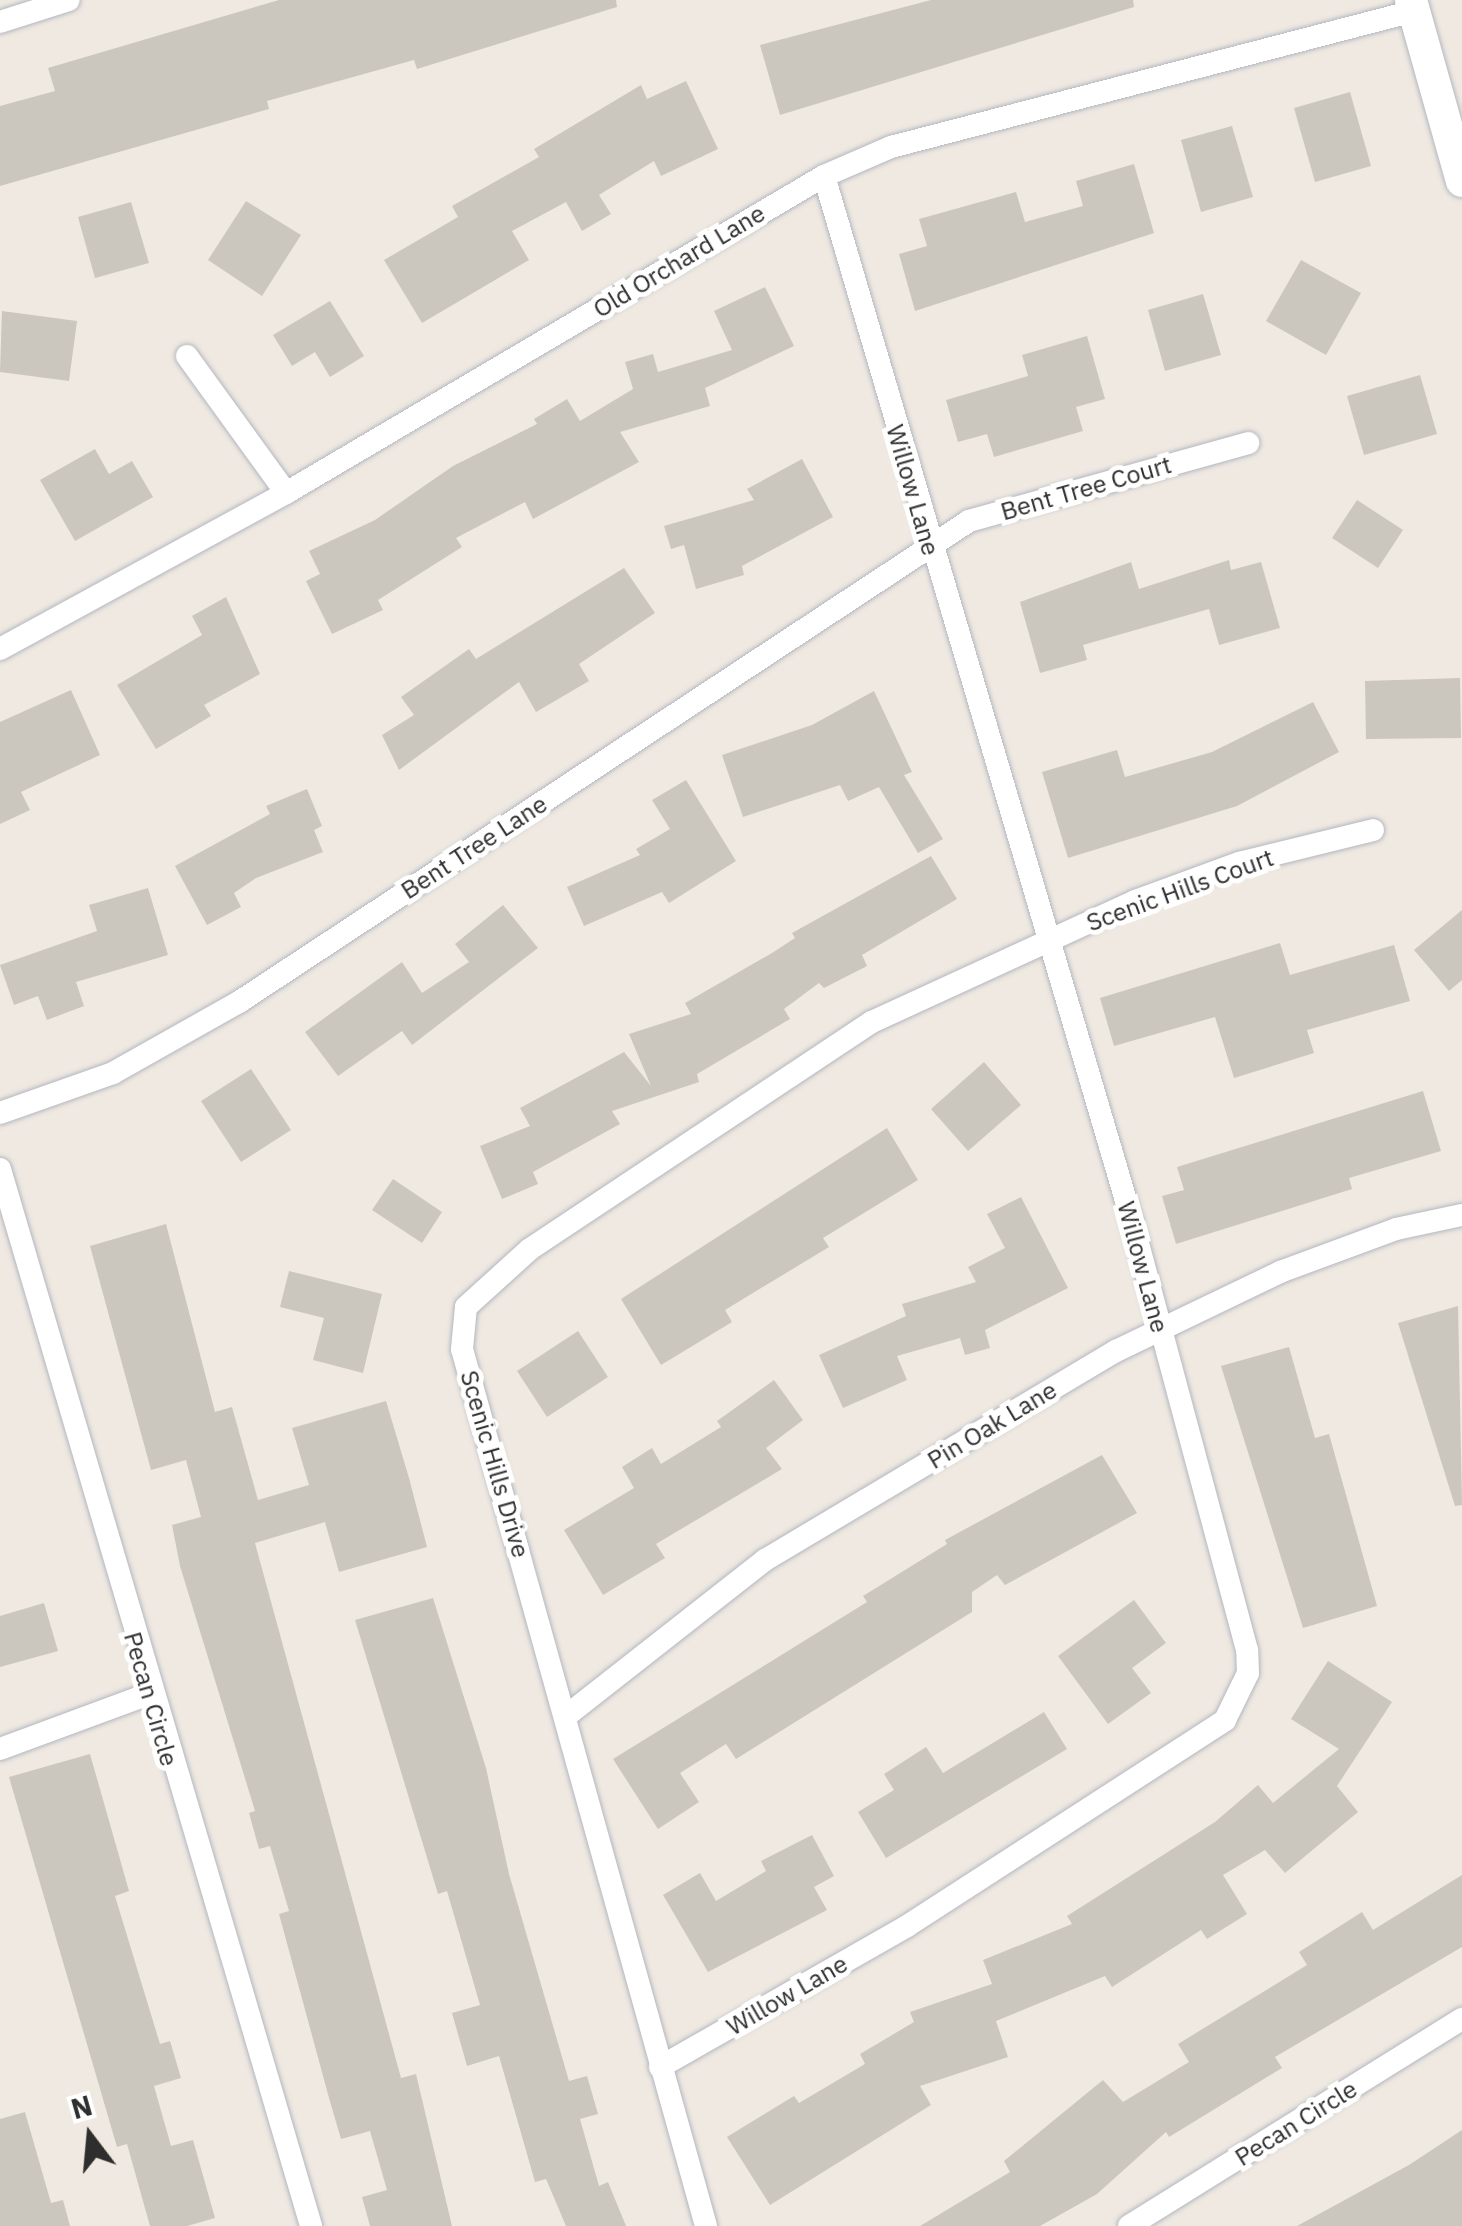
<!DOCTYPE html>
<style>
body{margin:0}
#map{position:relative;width:1462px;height:2226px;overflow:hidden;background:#efe9e1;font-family:"IBM Plex Sans",sans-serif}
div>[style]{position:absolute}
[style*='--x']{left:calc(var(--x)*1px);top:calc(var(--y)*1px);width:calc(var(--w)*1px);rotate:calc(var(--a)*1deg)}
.building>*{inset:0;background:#cbc7bf}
.roads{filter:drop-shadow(0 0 2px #b4b7c1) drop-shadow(0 0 2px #b4b7c1)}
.street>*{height:22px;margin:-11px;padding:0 11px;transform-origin:11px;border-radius:11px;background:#fff}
.secondary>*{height:32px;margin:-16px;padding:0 16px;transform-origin:16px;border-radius:16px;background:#fff}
span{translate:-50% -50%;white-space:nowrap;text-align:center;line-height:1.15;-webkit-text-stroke:10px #fff;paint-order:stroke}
.street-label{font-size:25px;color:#2e2e2e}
.north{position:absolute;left:40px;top:2086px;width:100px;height:100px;-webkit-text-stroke:8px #fff;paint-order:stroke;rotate:344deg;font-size:28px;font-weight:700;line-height:40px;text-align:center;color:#2e2e2e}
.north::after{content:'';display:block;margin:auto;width:35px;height:45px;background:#2e2e2e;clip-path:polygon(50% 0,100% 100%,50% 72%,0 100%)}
</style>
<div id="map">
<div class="building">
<i style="clip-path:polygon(279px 0,616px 0,617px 7px,417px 69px,414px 60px,267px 101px,269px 109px,0 186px,0 106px,55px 91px,48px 68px)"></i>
<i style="clip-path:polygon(931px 0,1133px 0,1134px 7px,780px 115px,760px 45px)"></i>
<i style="clip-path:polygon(686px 81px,718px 149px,661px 176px,654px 161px,599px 195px,611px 214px,582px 231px,566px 202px,512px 231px,529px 260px,422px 323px,384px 260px,458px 217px,452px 206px,539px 157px,534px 149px,641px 85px,647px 99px)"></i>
<i style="clip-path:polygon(1350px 92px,1371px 166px,1315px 182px,1294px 108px)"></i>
<i style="clip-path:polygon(1232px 126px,1253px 197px,1201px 212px,1181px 140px)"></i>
<i style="clip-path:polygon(1134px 164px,1154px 233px,915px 311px,899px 254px,927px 246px,919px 219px,1016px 192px,1025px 222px,1083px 206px,1076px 181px)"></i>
<i style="clip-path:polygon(246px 201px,301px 235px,262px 296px,208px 260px)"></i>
<i style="clip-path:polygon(131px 202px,149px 263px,95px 278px,78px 217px)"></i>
<i style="clip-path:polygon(1301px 260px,1361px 293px,1326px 355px,1266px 321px)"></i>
<i style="clip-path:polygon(765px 287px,794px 346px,705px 388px,710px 406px,620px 432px,639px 462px,533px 519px,525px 502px,456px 538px,462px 547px,378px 600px,383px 610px,332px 634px,306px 581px,320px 574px,309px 551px,375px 520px,453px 466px,537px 424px,534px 419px,567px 399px,580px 421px,633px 389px,625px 362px,653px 354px,658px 372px,732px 350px,714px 311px)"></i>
<i style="clip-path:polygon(1203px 294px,1221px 355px,1165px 371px,1148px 310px)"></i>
<i style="clip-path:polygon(330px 301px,364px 356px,330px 377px,315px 352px,292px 366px,273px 335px)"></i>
<i style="clip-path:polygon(2px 311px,77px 321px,69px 381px,0 372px)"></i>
<i style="clip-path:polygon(1087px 336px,1105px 399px,1076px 407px,1083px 431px,994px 457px,987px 434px,958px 442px,946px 400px,1028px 376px,1022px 355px)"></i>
<i style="clip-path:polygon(1420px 375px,1437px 434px,1364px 455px,1347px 396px)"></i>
<i style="clip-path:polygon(95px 449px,109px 474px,132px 461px,153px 497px,75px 541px,40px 480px)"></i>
<i style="clip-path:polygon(802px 459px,833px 517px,742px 566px,744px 575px,696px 589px,684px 545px,671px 549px,664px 526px,754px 500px,747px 489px)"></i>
<i style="clip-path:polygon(1357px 500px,1403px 530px,1378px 568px,1332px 538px)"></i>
<i style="clip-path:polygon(1229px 560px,1231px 570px,1261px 562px,1280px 628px,1219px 645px,1209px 609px,1083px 645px,1087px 660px,1040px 673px,1020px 602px,1131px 562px,1139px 589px)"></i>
<i style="clip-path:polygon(624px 568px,655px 613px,579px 664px,589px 681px,536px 712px,519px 682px,399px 770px,382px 735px,414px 715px,401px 697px,469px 649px,476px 659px)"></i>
<i style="clip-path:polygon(226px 597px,260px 674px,204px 705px,211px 716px,156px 749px,117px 685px,202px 635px,192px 616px)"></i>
<i style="clip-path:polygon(1460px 678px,1461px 738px,1366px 739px,1365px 681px)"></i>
<i style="clip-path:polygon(71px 690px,100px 755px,21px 792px,30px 810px,0 824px,0 722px)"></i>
<i style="clip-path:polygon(874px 691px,912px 772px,904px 775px,943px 839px,918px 853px,879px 787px,848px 801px,840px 785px,743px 817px,722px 755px,812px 725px)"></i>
<i style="clip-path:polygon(1313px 702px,1339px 752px,1237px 806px,1068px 858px,1042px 772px,1117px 750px,1125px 777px,1212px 752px)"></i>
<i style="clip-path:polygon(686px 780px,736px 861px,669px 903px,662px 892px,584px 926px,567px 887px,640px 855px,636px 849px,670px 829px,652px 800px)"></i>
<i style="clip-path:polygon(307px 789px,322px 826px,314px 830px,323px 852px,256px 878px,234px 893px,241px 907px,207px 925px,175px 866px,270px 814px,266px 806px)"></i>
<i style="clip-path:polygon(931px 856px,957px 899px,862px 955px,867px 966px,824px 988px,819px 983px,784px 1009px,790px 1019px,697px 1074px,699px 1082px,612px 1111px,620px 1124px,533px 1172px,538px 1184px,502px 1199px,480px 1146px,530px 1126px,520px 1108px,624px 1052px,651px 1086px,629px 1034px,691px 1014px,685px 1003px,772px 953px,795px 938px,792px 933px)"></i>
<i style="clip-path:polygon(148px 888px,168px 955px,76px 982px,84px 1006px,47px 1020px,38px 996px,14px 1005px,0 965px,97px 931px,89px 905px)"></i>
<i style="clip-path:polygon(503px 905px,538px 948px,412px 1045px,402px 1031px,338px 1076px,305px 1032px,402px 962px,422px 993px,469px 962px,455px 944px)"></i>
<i style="clip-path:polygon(1462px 910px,1462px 980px,1449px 991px,1414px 950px)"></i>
<i style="clip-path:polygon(1280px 943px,1290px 975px,1394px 945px,1410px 1001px,1307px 1030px,1314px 1053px,1234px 1078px,1215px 1017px,1114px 1046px,1100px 998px)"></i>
<i style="clip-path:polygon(984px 1062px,1021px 1105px,968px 1151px,931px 1109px)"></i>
<i style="clip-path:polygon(251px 1069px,291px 1130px,241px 1162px,201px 1101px)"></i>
<i style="clip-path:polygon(1423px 1091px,1441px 1151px,1349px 1178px,1352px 1189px,1176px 1244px,1162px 1196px,1184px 1190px,1177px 1167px)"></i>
<i style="clip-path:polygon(887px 1128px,918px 1180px,823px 1238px,829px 1247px,725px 1310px,732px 1322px,661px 1365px,621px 1299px)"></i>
<i style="clip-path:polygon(393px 1179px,442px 1212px,422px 1243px,372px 1210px)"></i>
<i style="clip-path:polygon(1021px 1197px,1068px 1288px,985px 1330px,990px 1348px,965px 1355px,960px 1338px,897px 1356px,907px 1380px,843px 1408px,819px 1355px,906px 1316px,902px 1304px,976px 1282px,968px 1267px,1005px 1248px,987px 1214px)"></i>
<i style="clip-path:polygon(166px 1224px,215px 1412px,232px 1407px,258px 1500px,309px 1485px,292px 1428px,386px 1401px,409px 1478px,427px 1547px,339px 1572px,325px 1522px,255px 1543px,401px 2078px,416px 2074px,452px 2226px,370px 2226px,362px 2197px,387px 2190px,370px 2131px,341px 2139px,329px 2098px,279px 1914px,289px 1911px,270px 1846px,259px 1849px,249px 1813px,255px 1811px,180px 1566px,172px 1525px,201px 1517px,186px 1460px,151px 1470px,90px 1246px)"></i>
<i style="clip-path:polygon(289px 1271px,382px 1294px,363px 1373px,313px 1360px,324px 1318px,280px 1307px)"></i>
<i style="clip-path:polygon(1458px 1306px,1462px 1505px,1455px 1506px,1398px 1323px)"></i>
<i style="clip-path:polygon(578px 1331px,608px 1377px,547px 1417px,517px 1371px)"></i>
<i style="clip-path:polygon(1289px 1347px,1315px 1438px,1329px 1434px,1377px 1606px,1303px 1628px,1221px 1366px)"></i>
<i style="clip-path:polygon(774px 1380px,803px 1420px,766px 1448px,782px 1469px,656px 1544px,665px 1558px,603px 1595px,564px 1530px,634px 1488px,622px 1467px,652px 1448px,661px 1464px,721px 1427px,717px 1421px)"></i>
<i style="clip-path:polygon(1102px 1455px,1137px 1513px,1005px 1585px,997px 1575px,972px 1592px,972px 1612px,736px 1759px,726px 1744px,680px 1773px,699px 1802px,658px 1829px,613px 1759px,867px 1602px,863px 1596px,947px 1544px,945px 1540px)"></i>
<i style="clip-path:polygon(433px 1598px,486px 1768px,509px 1874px,569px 2081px,587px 2076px,598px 2114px,580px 2119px,599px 2186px,608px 2182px,626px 2226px,566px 2226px,546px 2179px,535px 2182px,499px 2056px,467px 2066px,452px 2013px,480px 2005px,447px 1891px,438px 1894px,355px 1620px)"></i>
<i style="clip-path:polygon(1134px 1600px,1166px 1643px,1132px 1668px,1151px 1693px,1108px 1724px,1058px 1656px)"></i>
<i style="clip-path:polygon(44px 1603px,58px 1651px,0 1667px,0 1616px)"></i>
<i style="clip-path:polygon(1328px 1661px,1392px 1702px,1337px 1786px,1358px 1812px,1285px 1873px,1265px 1850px,1223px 1875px,1247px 1914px,1207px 1939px,1201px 1930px,1112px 1987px,1105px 1976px,996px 2021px,1008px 2057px,920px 2086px,931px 2105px,770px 2205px,727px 2137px,794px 2096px,799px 2103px,865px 2064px,860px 2054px,914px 2022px,910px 2012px,992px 1984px,983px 1960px,1072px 1924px,1067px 1916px,1215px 1822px,1258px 1785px,1273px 1803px,1339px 1749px,1291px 1719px)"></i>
<i style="clip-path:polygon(1044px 1712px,1067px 1749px,886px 1858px,858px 1812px,894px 1790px,884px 1774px,926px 1747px,943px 1773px)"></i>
<i style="clip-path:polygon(90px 1754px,129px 1891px,115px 1896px,160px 2044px,170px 2041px,181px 2078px,154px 2086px,171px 2146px,193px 2140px,215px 2218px,187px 2226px,150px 2226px,127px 2144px,117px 2147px,9px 1777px)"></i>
<i style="clip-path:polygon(812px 1835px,834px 1876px,814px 1887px,827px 1910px,708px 1972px,663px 1895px,700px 1873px,716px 1901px,766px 1871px,761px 1861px)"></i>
<i style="clip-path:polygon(1462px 1875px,1462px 1947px,1275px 2057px,1282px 2068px,1169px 2137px,1166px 2132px,1097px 2194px,1040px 2226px,920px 2226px,1010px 2172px,1004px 2161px,1103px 2080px,1123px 2102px,1189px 2062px,1178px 2044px,1307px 1965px,1299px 1952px,1362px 1912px,1373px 1930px)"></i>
<i style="clip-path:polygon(25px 2112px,51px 2203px,63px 2200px,70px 2226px,0 2226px,0 2119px)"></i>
<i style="clip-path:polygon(1462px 2130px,1462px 2226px,1297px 2226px,1409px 2165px)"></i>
</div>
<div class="roads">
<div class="street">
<i style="--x:0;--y:22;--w:72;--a:-17.7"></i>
<i style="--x:187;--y:356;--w:169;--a:54.1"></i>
<i style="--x:0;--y:649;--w:326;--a:-28.6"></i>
<i style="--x:286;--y:493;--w:624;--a:-30.51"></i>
<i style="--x:824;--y:176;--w:73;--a:-23.4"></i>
<i style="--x:891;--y:147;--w:540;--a:-14.58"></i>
<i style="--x:0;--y:1113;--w:120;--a:-19.5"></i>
<i style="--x:113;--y:1073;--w:145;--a:-29.4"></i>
<i style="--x:239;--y:1002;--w:874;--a:-33.38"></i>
<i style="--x:969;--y:521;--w:290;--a:-15.6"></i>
<i style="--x:0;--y:1169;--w:1102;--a:73.6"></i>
<i style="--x:566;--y:1716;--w:253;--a:-38.1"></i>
<i style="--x:765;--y:1560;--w:409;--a:-30.8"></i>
<i style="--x:1116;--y:1351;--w:182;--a:-25.7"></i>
<i style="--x:1280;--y:1272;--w:124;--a:-20.3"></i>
<i style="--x:1396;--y:1229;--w:67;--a:-12"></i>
<i style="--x:0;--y:1749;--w:159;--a:-20.3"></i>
<i style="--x:660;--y:2067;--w:284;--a:-29.7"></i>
<i style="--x:907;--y:1926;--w:379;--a:-32.9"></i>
<i style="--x:1225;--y:1720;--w:52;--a:-63.9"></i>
<i style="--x:1248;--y:1673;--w:23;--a:-92"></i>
<i style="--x:1247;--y:1650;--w:444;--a:-105"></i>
<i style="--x:1132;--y:1221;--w:1089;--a:-106.42"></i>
<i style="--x:706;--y:2226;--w:910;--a:-105.55"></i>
<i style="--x:462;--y:1349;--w:42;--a:-84.6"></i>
<i style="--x:466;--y:1307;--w:86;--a:-42.2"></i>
<i style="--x:530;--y:1249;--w:410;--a:-33.6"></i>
<i style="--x:872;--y:1022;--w:289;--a:-24.7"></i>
<i style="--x:1135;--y:901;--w:111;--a:-20.1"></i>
<i style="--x:1239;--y:863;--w:138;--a:-13.8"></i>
<i style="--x:1129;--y:2226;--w:392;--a:-31.9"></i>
</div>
<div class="secondary">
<i style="--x:1411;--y:0;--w:188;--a:74.3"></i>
</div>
</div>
<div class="street-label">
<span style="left:679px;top:261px;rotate:-31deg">Old Orchard Lane</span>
<span style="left:1086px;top:488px;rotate:-16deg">Bent Tree Court</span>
<span style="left:913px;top:490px;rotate:74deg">Willow Lane</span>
<span style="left:474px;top:847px;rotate:-33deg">Bent Tree Lane</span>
<span style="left:1180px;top:890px;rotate:-20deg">Scenic Hills Court</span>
<span style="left:1143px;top:1267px;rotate:75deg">Willow Lane</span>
<span style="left:992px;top:1425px;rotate:-31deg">Pin Oak Lane</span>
<span style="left:495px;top:1464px;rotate:74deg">Scenic Hills Drive</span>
<span style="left:151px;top:1699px;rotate:74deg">Pecan Circle</span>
<span style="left:787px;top:1995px;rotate:-30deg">Willow Lane</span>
<span style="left:1296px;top:2123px;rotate:-32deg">Pecan Circle</span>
</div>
<div class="north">N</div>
</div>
